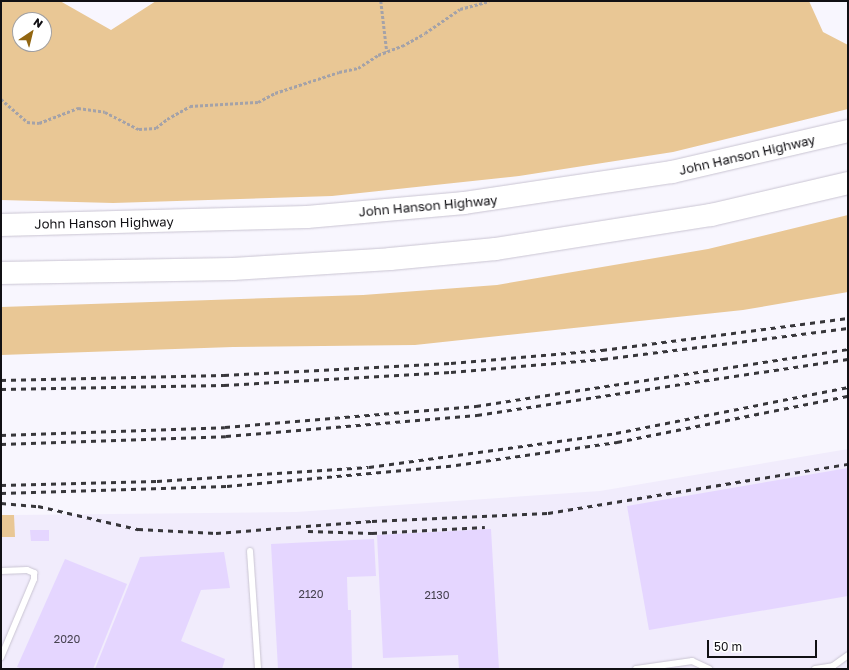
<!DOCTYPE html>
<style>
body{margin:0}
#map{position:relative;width:849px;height:670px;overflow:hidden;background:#f8f6fe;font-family:"Golos Text",sans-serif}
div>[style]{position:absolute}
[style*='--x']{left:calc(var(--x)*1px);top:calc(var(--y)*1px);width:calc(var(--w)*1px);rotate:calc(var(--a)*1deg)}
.built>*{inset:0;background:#f1ecfc}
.green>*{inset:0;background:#e9c795}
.building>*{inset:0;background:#e5d6ff}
.path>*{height:2.5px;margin-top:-1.25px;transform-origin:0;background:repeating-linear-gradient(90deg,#a4a2a8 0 3px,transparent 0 5px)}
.roads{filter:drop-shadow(0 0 1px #c9c4d2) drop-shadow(0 0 1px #c9c4d2)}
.lane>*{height:6px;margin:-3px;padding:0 3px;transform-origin:3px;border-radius:3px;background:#fff}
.highway>*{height:22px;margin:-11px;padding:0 11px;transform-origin:11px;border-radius:11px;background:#fff}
.rail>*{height:3px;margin-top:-1.5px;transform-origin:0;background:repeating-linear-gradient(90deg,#37363a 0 5px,transparent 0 10px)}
span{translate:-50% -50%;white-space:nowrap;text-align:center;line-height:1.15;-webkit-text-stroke:3px #fff;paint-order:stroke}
.number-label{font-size:11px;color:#46424f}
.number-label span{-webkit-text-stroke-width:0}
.street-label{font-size:13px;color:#111014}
.frame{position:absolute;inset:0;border:2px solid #111014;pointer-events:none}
.north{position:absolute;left:12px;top:12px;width:40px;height:40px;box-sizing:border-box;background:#fff;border:1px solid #a09fa1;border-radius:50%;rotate:35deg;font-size:11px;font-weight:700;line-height:16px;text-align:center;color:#111014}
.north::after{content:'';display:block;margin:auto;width:14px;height:18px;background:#926611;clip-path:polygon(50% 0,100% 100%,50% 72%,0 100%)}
.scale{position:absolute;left:707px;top:640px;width:110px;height:18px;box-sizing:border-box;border:2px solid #111014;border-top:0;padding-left:5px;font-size:12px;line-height:14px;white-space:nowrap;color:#111014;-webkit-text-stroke:3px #fff;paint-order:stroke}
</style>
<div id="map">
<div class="built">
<i style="clip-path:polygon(848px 449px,848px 669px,1px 669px,1px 537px,14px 536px,14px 515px,296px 512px,600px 491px)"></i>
</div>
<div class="green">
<i style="clip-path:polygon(evenodd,1px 1px,60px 1px,111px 30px,156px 1px,809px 1px,823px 32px,848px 45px,848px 109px,673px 152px,519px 176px,332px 196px,113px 203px,1px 200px,1px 1px,20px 20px,44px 20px,44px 44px,20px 44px,20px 20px)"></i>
<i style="clip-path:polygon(848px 215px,848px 292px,743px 310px,415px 345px,233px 347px,1px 355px,1px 307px,363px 295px,497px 285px,708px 249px)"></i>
<i style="clip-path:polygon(1px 515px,14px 515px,15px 537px,1px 537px)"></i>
</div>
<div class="building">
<i style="clip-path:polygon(848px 468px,848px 596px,649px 630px,627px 506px)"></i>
<i style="clip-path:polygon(491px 529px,499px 669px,459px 669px,458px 655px,383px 658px,377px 535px)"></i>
<i style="clip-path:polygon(30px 530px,49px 530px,49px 541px,31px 541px)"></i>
<i style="clip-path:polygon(374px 539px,376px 576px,347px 577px,348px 610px,351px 610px,352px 669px,278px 669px,271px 544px)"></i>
<i style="clip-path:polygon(224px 552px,230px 588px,201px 590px,181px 641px,225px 659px,222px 669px,95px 669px,140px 557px)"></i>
<i style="clip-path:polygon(65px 559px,127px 584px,93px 669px,23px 669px,17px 667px)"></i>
</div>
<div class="path">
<i style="--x:381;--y:1;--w:51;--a:83.3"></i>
<i style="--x:1;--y:99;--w:35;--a:41"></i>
<i style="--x:27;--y:122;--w:12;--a:5"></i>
<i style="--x:39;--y:123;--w:42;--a:-21"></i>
<i style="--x:78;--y:108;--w:27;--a:8"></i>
<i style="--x:105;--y:112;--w:38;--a:27"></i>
<i style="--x:139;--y:129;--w:17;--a:-3"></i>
<i style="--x:156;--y:128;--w:14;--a:-39"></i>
<i style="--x:167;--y:119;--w:26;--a:-29"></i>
<i style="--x:190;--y:106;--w:68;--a:-3.4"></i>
<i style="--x:258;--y:102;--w:19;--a:-28"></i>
<i style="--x:275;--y:93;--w:67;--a:-18.2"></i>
<i style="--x:339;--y:72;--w:19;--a:-12"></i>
<i style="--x:358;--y:68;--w:24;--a:-33"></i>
<i style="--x:378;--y:55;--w:26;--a:-21"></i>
<i style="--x:402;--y:46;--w:26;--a:-29"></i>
<i style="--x:425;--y:33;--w:42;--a:-34.4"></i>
<i style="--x:460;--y:9;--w:30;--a:-15"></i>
</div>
<div class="roads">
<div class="lane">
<i style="--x:250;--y:551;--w:118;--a:86.1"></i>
<i style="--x:1;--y:571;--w:26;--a:-2"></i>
<i style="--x:27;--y:570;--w:8;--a:23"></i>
<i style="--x:34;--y:573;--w:6;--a:90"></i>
<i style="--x:34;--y:579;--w:85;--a:112.9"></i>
<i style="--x:636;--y:669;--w:57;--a:-8.1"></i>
<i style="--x:692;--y:661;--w:19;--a:25"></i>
<i style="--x:815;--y:669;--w:18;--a:-9"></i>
<i style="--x:833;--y:666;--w:19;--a:-36"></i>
</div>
<div class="highway">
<i style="--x:1;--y:225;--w:306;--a:-1.5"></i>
<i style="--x:307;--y:217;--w:158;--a:-5.1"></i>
<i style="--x:464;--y:203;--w:210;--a:-8.5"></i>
<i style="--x:672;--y:172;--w:181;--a:-13.1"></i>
<i style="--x:1;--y:273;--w:232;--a:-1"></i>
<i style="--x:233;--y:269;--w:157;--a:-3.6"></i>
<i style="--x:390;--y:259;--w:106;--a:-5.4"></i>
<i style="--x:496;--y:249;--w:218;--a:-9"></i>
<i style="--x:711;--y:215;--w:141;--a:-13.1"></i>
</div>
</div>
<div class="rail">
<i style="--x:1;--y:380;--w:223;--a:-1.3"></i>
<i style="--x:224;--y:375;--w:227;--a:-3"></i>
<i style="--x:451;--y:363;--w:152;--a:-4.9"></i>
<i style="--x:602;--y:350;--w:248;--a:-7.4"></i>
<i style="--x:1;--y:389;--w:223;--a:-1"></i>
<i style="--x:224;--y:385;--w:227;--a:-3.3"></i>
<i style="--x:451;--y:372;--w:153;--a:-4.9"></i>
<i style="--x:603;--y:359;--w:247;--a:-7.2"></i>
<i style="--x:1;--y:435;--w:224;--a:-2"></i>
<i style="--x:225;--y:427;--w:252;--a:-4.8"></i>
<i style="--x:476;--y:406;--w:376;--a:-8.7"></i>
<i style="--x:1;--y:444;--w:225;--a:-2"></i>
<i style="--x:226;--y:436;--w:252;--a:-4.8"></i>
<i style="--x:477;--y:415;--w:375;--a:-8.6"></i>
<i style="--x:1;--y:485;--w:156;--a:-1.5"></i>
<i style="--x:157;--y:481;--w:212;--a:-3.8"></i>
<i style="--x:369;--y:467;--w:249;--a:-7.8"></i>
<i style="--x:616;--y:433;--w:237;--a:-11.2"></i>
<i style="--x:1;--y:493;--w:226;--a:-1.8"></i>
<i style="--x:227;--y:486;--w:230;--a:-5.2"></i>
<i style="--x:456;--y:465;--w:163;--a:-8.1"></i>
<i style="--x:617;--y:442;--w:236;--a:-11.3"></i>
<i style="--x:1;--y:503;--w:37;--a:5"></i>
<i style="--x:38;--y:506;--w:103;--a:13"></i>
<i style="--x:138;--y:529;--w:78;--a:2.9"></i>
<i style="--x:216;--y:533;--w:156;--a:-4.4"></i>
<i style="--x:372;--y:521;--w:176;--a:-2.6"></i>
<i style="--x:548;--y:513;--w:304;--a:-9.3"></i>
<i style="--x:308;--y:531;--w:64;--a:1.8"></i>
<i style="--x:372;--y:533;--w:113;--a:-3"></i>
</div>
<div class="number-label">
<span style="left:311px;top:594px">2120</span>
<span style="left:437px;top:595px">2130</span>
<span style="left:67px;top:639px">2020</span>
</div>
<div class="street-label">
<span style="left:747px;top:155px;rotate:-13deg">John Hanson Highway</span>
<span style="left:428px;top:206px;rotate:-5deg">John Hanson Highway</span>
<span style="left:104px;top:223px;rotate:-1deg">John Hanson Highway</span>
</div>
<div class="frame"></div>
<div class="north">N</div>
<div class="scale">50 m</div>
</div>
